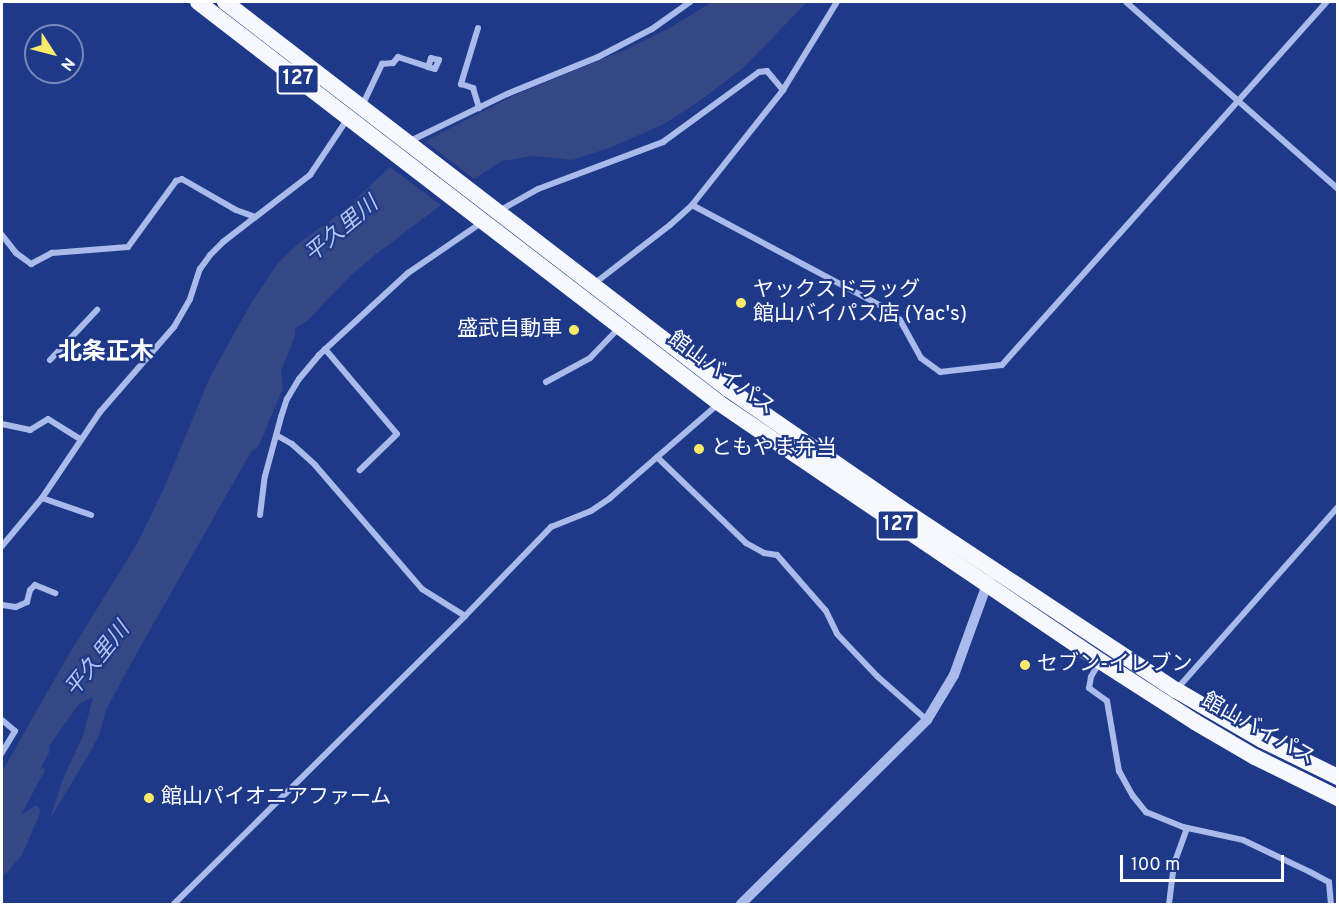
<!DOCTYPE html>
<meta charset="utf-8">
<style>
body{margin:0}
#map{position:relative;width:1339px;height:906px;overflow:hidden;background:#1f3989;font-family:Overpass,"Noto Sans JP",sans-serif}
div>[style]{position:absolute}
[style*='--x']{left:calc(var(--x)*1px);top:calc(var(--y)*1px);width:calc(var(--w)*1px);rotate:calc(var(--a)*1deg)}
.water>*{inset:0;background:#354784}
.minor>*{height:6px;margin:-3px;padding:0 3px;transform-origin:3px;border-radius:3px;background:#a9baeb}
.tertiary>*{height:10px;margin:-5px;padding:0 5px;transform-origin:5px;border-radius:5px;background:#a9baeb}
.trunk>*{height:16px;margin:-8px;padding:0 8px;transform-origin:8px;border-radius:8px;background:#f6f8fe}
.dots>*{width:16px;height:16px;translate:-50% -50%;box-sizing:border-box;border:3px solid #1f3989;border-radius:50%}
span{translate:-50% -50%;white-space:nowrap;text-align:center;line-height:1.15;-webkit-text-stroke:4.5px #1f3989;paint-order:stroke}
.shield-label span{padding:2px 4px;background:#1f3989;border:2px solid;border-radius:4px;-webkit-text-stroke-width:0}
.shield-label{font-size:20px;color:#fff;font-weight:700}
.poi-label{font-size:21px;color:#fff}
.left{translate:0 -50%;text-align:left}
.right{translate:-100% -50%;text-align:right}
.street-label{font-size:21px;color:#fff}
.water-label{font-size:22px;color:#b5c5f2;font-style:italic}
.quarter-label{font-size:24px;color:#fff;font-weight:700}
.frame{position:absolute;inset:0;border:3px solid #fff;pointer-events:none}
.north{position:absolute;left:24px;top:24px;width:60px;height:60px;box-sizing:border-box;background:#1f3989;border:2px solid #7988b8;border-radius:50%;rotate:126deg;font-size:16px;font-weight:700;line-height:24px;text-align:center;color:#fff}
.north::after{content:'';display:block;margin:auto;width:21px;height:27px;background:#f9eb69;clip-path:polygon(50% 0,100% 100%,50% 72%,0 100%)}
.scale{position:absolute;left:1120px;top:855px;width:164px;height:27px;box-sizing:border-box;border:3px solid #fff;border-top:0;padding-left:8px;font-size:18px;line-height:21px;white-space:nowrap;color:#fff;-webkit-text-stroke:4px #1f3989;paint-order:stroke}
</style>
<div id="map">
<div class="water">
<i style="clip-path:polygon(712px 2px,807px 2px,744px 67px,701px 100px,664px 124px,609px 148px,572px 160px,533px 156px,502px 161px,474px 179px,425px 141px,515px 95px,625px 50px,673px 26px)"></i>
<i style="clip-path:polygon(390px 167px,441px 205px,375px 255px,350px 276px,307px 321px,295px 328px,295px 336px,281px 371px,283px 389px,258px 447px,251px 452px,134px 658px,106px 710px,100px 733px,91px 751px,50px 819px,62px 781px,83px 736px,93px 697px,79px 704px,49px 746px,50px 751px,40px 769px,45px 768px,44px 772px,21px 815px,36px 805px,41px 810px,38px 818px,22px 855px,2px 878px,2px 772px,66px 659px,138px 542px,164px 488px,210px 377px,250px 305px,277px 264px,298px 244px,343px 211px)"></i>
</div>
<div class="minor">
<i style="--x:1126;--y:2;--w:283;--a:41.4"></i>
<i style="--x:478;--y:28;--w:59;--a:106.9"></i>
<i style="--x:461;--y:84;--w:13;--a:18"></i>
<i style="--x:473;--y:88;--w:21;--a:73"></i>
<i style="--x:362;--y:106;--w:47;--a:-64.5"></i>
<i style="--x:382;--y:64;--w:11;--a:-5"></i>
<i style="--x:393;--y:63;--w:8;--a:-50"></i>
<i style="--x:398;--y:57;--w:32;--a:18"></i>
<i style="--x:428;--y:67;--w:7;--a:16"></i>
<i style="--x:435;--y:69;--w:10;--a:-66"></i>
<i style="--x:439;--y:60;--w:8;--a:-166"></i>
<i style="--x:431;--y:58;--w:9;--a:108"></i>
<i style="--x:410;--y:141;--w:108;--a:-25.9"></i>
<i style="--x:507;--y:94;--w:98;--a:-22.1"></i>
<i style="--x:598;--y:57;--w:61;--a:-27.4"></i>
<i style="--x:652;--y:29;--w:47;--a:-35.4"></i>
<i style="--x:692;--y:205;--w:217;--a:28.1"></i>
<i style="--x:883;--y:307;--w:21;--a:37"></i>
<i style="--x:900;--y:320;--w:43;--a:61.1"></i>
<i style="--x:921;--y:358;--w:24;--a:36"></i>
<i style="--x:940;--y:372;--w:62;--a:-6.4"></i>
<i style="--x:1002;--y:365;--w:487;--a:-48.2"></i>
<i style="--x:499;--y:211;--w:45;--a:-29.4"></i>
<i style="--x:538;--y:189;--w:134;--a:-20.6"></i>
<i style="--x:663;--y:142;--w:119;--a:-36.1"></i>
<i style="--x:759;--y:72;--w:8;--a:-7"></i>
<i style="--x:767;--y:71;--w:25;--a:50"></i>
<i style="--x:2;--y:235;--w:23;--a:52"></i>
<i style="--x:16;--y:253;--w:19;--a:36"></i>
<i style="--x:31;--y:264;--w:24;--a:-28"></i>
<i style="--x:52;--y:253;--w:76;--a:-4.5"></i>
<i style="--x:128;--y:247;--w:82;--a:-54"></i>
<i style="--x:176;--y:181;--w:6;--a:-18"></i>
<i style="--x:182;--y:179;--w:62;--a:29.9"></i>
<i style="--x:236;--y:210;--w:20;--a:20"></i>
<i style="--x:595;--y:283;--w:95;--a:-37.7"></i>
<i style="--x:670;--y:225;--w:30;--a:-42"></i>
<i style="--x:692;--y:205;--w:147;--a:-51.6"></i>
<i style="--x:783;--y:90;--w:103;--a:-58.5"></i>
<i style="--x:325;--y:349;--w:111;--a:49.7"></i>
<i style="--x:397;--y:434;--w:52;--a:135.8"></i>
<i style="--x:50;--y:360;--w:69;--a:-46.8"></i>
<i style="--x:546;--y:382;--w:50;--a:-28.6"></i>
<i style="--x:590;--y:358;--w:42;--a:-46"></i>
<i style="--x:2;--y:424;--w:29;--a:12"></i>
<i style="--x:30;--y:430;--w:21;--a:-31"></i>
<i style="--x:48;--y:419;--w:38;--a:32"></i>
<i style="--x:278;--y:436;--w:16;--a:30"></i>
<i style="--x:292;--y:444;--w:31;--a:42"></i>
<i style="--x:315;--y:465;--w:164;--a:49.2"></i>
<i style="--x:422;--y:589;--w:51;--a:32.1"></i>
<i style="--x:657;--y:457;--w:124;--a:44"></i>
<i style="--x:746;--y:543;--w:21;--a:29"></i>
<i style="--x:764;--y:553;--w:13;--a:9"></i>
<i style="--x:777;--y:555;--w:74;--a:48.8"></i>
<i style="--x:826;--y:611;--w:25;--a:64"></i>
<i style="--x:837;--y:634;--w:59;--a:46.4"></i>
<i style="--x:878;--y:677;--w:65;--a:41.3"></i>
<i style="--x:42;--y:498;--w:52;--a:19.1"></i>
<i style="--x:260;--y:515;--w:39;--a:-83"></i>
<i style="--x:265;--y:476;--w:61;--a:-74.8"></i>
<i style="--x:281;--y:417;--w:19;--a:-72"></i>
<i style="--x:287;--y:399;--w:23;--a:-59"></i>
<i style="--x:299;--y:379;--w:31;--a:-50"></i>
<i style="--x:319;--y:355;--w:121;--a:-42.7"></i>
<i style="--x:408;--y:273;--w:88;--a:-34.4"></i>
<i style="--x:2;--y:546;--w:62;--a:-50.2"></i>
<i style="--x:42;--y:498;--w:104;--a:-56"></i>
<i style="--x:100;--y:412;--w:113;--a:-49"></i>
<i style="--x:174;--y:327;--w:32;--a:-60"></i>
<i style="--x:190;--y:299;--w:32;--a:-72"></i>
<i style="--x:200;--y:269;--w:17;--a:-54"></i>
<i style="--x:210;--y:255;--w:18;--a:-45"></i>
<i style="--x:223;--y:242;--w:110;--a:-37.6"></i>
<i style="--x:310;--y:175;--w:69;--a:-56.3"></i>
<i style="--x:2;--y:605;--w:14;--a:8"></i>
<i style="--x:16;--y:607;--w:12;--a:-24"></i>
<i style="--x:27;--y:602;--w:12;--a:-76"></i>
<i style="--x:30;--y:590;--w:7;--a:-45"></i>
<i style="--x:35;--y:585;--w:22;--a:22"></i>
<i style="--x:1099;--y:663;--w:16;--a:120"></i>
<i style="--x:1091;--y:677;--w:11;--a:100"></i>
<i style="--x:1089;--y:688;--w:22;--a:36"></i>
<i style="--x:1107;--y:701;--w:71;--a:80.3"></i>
<i style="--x:1119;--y:771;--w:29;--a:61"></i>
<i style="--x:1133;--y:796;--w:21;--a:51"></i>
<i style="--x:1146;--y:812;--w:40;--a:22"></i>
<i style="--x:1183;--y:827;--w:61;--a:12.2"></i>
<i style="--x:1243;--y:840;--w:74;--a:25.5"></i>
<i style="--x:1310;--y:872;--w:21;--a:28"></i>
<i style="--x:1329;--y:882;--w:22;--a:85"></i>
<i style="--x:1176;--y:690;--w:244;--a:-48.5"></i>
<i style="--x:2;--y:720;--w:17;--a:40"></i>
<i style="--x:15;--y:731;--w:26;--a:121"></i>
<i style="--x:174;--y:904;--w:409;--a:-44.7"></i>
<i style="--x:465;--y:616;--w:124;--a:-46"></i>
<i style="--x:551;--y:527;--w:43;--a:-21.8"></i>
<i style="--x:591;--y:511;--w:23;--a:-34"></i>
<i style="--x:610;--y:498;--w:143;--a:-41"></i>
<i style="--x:1169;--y:904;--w:40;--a:-82.9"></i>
<i style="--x:1174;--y:864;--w:38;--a:-70"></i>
</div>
<div class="tertiary">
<i style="--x:741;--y:904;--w:262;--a:-44.7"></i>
<i style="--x:927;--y:720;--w:52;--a:-59"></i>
<i style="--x:954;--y:675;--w:102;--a:-70"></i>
</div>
<div class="trunk">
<i style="--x:198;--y:2;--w:657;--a:37.58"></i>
<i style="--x:719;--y:403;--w:460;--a:34.1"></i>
<i style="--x:1100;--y:661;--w:113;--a:32.7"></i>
<i style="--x:1195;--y:722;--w:69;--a:30.3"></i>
<i style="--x:1255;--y:757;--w:93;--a:26.3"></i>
<i style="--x:225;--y:2;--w:635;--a:37.57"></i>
<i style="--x:728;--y:389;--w:208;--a:34.6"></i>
<i style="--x:899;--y:507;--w:332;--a:33.5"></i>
<i style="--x:1176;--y:690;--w:99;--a:30.2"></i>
<i style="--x:1262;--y:740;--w:85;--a:26"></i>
</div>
<div class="dots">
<i style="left:741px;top:303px;background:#f9eb69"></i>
<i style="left:574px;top:330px;background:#f9eb69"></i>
<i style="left:699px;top:449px;background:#f9eb69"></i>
<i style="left:1025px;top:665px;background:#f9eb69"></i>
<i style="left:149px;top:798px;background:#f9eb69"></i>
</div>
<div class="shield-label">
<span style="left:298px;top:79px">127</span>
<span style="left:898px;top:525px">127</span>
</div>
<div class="poi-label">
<span class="left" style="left:753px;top:303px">ヤックスドラッグ<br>館山バイパス店 (Yac's)</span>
<span class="right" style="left:562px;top:330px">盛武自動車</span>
<span class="left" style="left:711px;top:449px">ともやま弁当</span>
<span class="left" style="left:1037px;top:665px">セブン-イレブン</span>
<span class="left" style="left:161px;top:798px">館山パイオニアファーム</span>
</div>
<div class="street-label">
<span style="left:721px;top:374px;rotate:36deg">館山バイパス</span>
<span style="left:1258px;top:730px;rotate:29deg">館山バイパス</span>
</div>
<div class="water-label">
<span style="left:342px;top:230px;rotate:-40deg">平久里川</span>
<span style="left:98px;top:660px;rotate:-51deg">平久里川</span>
</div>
<div class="quarter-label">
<span style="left:106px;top:354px">北条正木</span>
</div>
<div class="frame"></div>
<div class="north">N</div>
<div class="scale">100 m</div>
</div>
